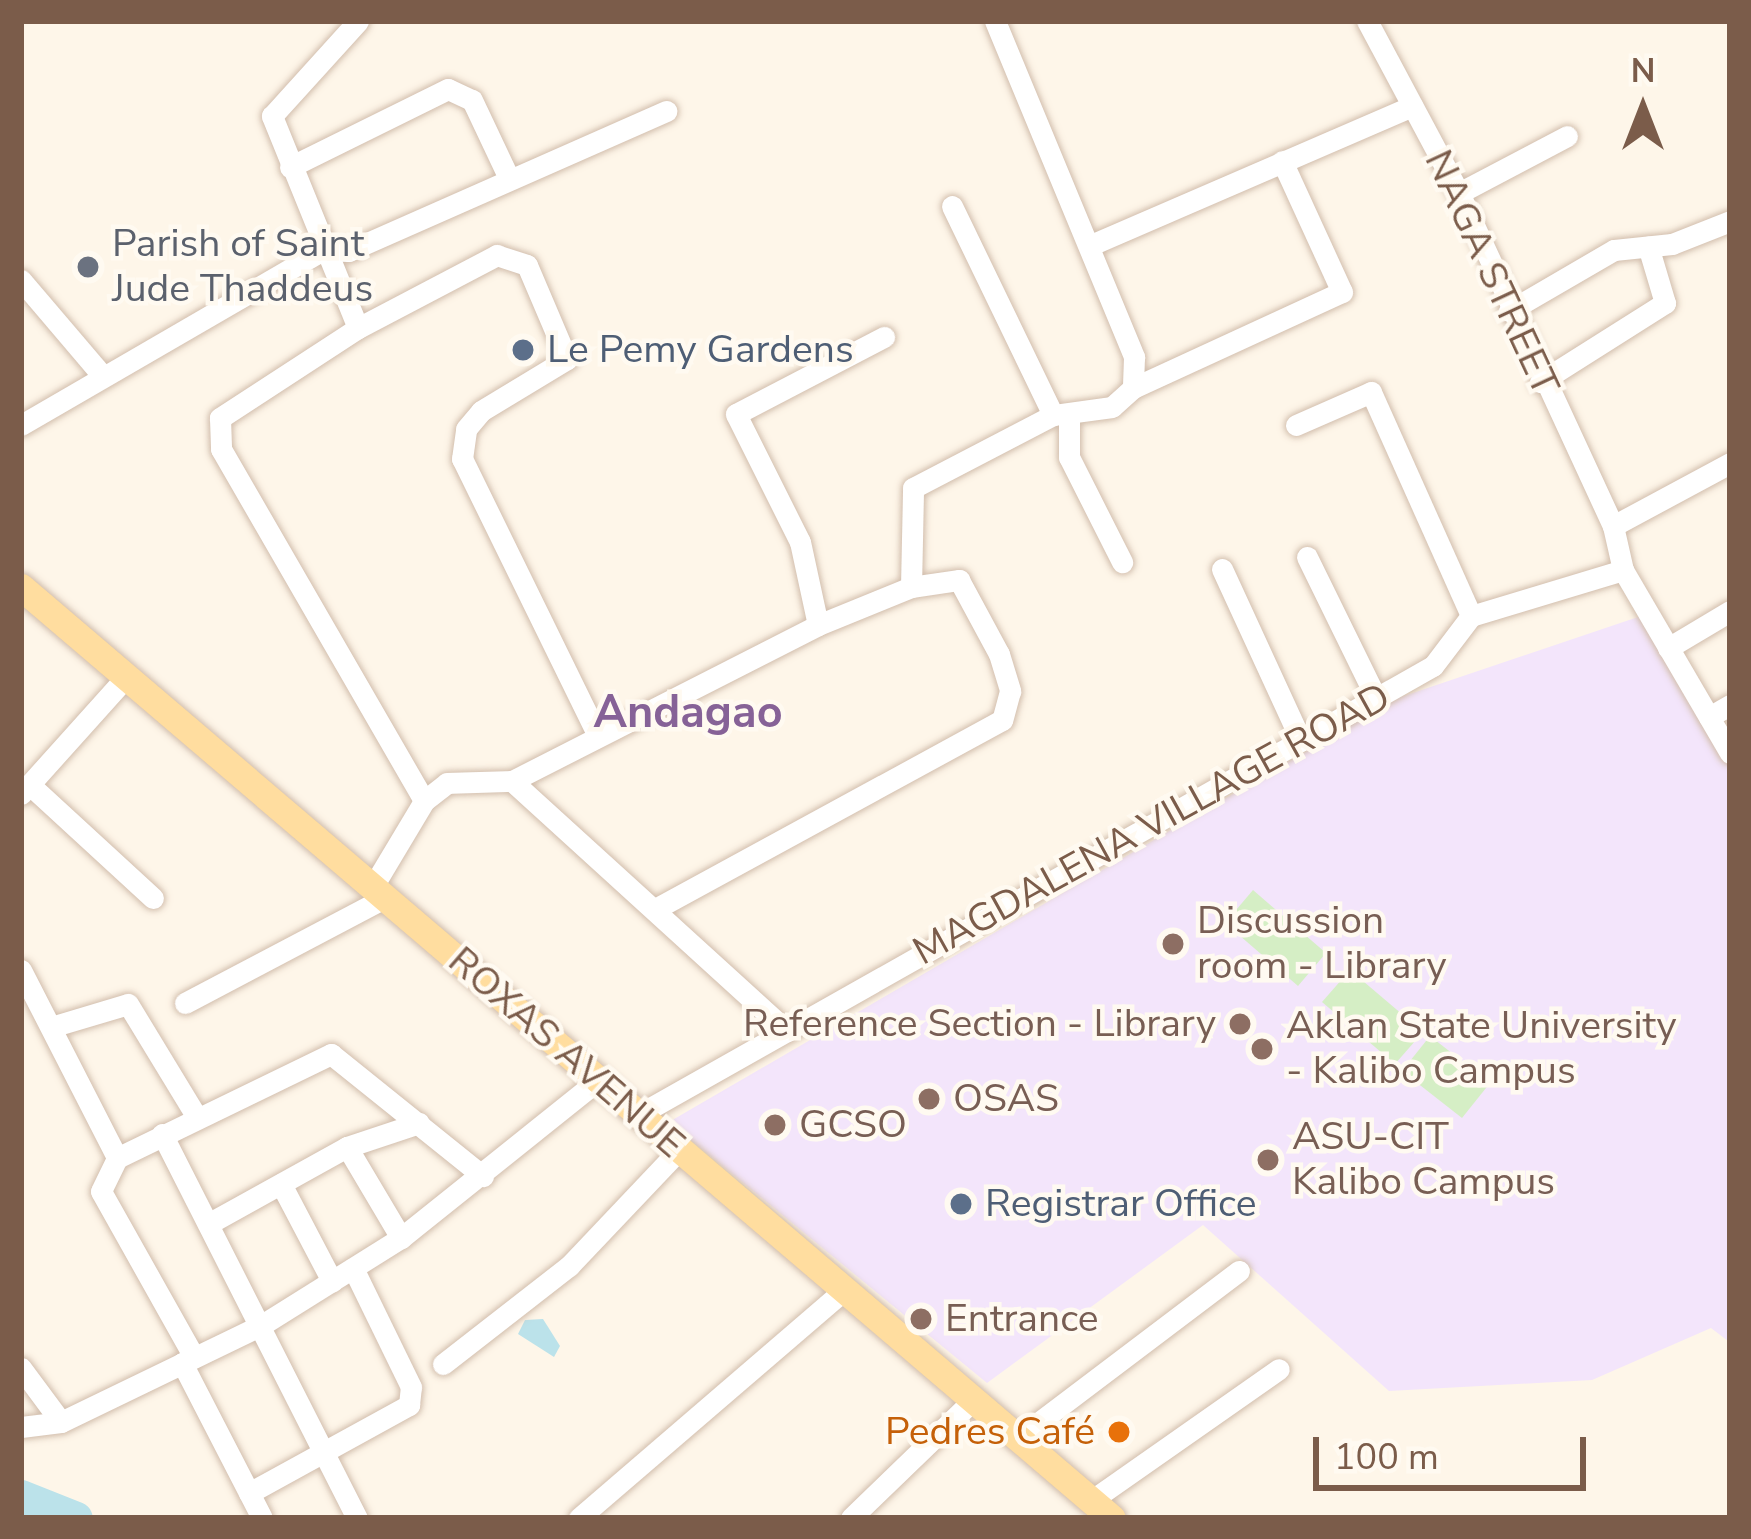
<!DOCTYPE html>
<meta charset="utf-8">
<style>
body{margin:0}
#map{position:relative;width:1751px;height:1539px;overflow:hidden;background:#fef6e9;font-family:"Nunito Sans",sans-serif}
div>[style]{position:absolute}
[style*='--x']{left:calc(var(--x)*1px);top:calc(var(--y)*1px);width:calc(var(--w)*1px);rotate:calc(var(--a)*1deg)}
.education>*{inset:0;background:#f3e5fb}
.green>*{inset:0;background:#d5eec5}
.water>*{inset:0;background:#bbe2ea}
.river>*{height:33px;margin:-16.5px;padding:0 16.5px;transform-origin:16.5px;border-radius:16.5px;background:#bbe2ea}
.roads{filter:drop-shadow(0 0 3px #d2bead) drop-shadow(0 0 3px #d2bead)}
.minor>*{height:21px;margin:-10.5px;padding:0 10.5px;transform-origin:10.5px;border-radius:10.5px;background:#fff}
.major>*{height:27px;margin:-13.5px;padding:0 13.5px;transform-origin:13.5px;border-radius:13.5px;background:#ffdd9f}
.dots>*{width:33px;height:33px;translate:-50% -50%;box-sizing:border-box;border:6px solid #fffaf1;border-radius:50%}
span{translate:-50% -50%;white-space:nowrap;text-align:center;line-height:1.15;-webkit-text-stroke:9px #fffaf1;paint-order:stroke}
.worship-label{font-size:39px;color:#5b616d}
.left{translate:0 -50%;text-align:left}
.street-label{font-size:39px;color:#7b5c4a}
.service-label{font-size:39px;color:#4e5e75}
.education-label{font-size:39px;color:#785e54}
.right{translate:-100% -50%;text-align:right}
.food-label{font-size:39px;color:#c56008}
.quarter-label{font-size:45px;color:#866297;font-weight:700}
.frame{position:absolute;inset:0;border:24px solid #7b5c4a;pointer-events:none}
.north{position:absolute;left:1583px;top:48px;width:120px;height:120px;-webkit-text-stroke:9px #fffaf1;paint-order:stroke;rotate:0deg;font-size:33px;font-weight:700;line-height:48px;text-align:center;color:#7b5c4a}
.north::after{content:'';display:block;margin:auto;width:42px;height:54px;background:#7b5c4a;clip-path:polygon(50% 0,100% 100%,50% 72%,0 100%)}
.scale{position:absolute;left:1313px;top:1437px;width:273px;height:54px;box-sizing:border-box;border:6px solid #7b5c4a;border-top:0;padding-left:15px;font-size:36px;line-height:42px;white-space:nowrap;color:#7b5c4a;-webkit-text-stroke:9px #fffaf1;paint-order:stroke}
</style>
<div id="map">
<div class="education">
<i style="clip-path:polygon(1641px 616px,1730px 768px,1728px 1341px,1711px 1328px,1592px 1380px,1389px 1391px,1203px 1225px,987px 1383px,669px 1122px,1398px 698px)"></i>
</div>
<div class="green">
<i style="clip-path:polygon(1253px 890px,1326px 953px,1298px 986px,1225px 923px)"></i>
<i style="clip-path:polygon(1350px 970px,1423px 1032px,1395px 1064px,1322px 1002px)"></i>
<i style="clip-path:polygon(1430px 1036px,1490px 1083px,1462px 1118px,1402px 1071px)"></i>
</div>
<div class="water">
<i style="clip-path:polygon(543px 1319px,560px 1346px,554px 1357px,518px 1334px,525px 1320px)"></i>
</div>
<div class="river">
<i style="--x:21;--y:1496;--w:59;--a:21.8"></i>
</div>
<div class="roads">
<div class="minor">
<i style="--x:995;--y:21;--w:364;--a:67.5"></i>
<i style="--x:1134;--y:357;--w:31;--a:92"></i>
<i style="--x:1133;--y:388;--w:28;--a:138"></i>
<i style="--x:1112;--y:407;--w:60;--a:172.3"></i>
<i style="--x:290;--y:167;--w:176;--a:-26.3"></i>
<i style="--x:448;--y:89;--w:26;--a:25"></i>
<i style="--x:472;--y:100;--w:84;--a:64.7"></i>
<i style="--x:1459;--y:193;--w:122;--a:-27.8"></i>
<i style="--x:1091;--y:245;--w:350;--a:-23.4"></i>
<i style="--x:323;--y:250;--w:26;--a:2"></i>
<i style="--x:349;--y:251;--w:347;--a:-23.8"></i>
<i style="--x:21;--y:280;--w:123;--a:49.6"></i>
<i style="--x:1509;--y:311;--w:121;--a:-30.2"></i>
<i style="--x:1614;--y:250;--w:58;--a:-5.9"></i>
<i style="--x:1672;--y:244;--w:62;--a:-21.6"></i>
<i style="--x:358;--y:328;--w:229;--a:-112.1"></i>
<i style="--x:272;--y:116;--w:128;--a:-47.8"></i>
<i style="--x:1540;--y:382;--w:148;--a:-32.3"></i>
<i style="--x:1665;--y:303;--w:59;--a:-106.6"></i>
<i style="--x:1133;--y:388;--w:230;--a:-24.7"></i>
<i style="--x:1342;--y:292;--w:144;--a:-114.6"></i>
<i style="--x:1069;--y:417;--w:40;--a:90"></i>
<i style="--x:1069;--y:457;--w:118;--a:63.2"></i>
<i style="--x:21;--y:425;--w:349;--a:-30.1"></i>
<i style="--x:1296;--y:425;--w:82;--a:-23.7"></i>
<i style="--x:1371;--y:392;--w:245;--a:65.9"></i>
<i style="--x:1613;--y:526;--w:133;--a:-28.3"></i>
<i style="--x:1307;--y:557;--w:157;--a:63.9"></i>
<i style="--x:1222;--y:569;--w:189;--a:65.3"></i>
<i style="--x:1623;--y:570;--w:212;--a:59.7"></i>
<i style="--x:911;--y:587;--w:99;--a:-88.8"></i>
<i style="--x:913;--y:488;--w:158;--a:-27.5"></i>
<i style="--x:1053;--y:415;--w:232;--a:-115.8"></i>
<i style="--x:818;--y:625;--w:85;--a:-102.2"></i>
<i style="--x:800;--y:542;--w:143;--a:-116.6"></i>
<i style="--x:736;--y:414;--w:167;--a:-27.5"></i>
<i style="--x:1668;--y:648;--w:72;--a:-30.8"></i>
<i style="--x:1709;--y:717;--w:24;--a:-30"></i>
<i style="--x:598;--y:736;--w:309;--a:-116.1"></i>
<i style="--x:462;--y:459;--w:30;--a:-82"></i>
<i style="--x:466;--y:429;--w:23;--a:-50"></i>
<i style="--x:481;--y:411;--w:100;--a:-31.2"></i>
<i style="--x:567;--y:359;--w:102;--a:-113.1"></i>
<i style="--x:527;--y:265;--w:32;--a:-162"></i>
<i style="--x:497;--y:255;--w:157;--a:152.3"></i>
<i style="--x:358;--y:328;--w:165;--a:146.9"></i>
<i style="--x:220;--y:418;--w:31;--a:88"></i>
<i style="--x:221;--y:449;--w:406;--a:60"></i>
<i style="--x:424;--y:801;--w:29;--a:-38"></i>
<i style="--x:447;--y:783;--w:65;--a:-1.8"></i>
<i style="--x:512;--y:781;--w:372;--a:42.3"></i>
<i style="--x:512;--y:781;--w:343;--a:-27"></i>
<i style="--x:818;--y:625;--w:100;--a:-22.2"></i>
<i style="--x:911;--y:587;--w:49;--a:-8.3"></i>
<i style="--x:959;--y:580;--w:84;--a:61.6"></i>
<i style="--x:999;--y:654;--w:39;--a:73"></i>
<i style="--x:1010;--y:691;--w:30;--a:105"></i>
<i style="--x:1002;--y:720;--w:396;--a:151.4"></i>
<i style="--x:30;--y:785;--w:167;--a:42.6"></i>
<i style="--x:21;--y:794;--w:157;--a:-48.1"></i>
<i style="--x:372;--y:888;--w:101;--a:-59.1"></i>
<i style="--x:21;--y:970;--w:211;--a:62.9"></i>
<i style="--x:185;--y:1003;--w:225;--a:-27.8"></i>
<i style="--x:51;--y:1027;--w:80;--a:-16.6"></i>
<i style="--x:128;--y:1004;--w:131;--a:58.7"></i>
<i style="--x:638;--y:1115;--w:913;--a:-29.46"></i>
<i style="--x:1433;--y:666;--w:63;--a:-52.8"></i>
<i style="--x:1471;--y:616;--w:159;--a:-16.8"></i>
<i style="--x:1623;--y:570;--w:45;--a:-102.8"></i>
<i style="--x:1613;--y:526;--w:367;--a:-114.8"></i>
<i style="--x:1459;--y:193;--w:195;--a:-118.1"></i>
<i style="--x:162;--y:1134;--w:431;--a:63.1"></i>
<i style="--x:347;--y:1147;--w:106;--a:59.3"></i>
<i style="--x:281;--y:1184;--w:110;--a:62.3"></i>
<i style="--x:208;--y:1224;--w:159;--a:-29"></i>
<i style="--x:347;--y:1147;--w:76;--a:-18.4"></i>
<i style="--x:194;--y:1357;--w:190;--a:-119.3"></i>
<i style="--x:101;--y:1191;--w:37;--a:-64"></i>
<i style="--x:117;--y:1158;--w:238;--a:-25.9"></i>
<i style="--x:331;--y:1054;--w:195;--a:38.8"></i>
<i style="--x:182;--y:1363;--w:174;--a:62.7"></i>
<i style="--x:443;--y:1364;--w:160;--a:-37.9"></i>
<i style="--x:569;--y:1266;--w:160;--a:-46.5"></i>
<i style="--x:21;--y:1368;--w:67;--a:53.5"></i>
<i style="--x:21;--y:1427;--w:40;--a:-7.1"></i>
<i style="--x:61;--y:1422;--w:221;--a:-25.8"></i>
<i style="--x:260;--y:1326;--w:166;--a:-32"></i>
<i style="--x:401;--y:1238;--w:253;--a:-38.7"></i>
<i style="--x:1018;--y:1438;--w:277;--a:-37.1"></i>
<i style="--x:249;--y:1493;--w:183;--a:-28.8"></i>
<i style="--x:409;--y:1405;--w:18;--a:-84"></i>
<i style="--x:411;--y:1387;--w:132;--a:-116"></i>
<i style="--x:1092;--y:1500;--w:228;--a:-35"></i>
<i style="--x:579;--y:1518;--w:350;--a:-40.7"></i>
<i style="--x:851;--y:1518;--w:170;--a:-44"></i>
</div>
<div class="major">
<i style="--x:21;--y:587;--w:1434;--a:40.48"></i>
</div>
</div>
<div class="dots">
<i style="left:88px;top:267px;background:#6b7280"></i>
<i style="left:523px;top:350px;background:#5c6f8a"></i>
<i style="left:1173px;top:944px;background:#8d6e63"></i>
<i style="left:1240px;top:1024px;background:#8d6e63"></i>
<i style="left:1262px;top:1049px;background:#8d6e63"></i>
<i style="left:929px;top:1099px;background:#8d6e63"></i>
<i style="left:775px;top:1125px;background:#8d6e63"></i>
<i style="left:1268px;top:1160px;background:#8d6e63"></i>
<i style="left:961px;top:1204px;background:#5c6f8a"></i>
<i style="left:921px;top:1319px;background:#8d6e63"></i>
<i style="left:1119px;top:1432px;background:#e8710a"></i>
</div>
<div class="worship-label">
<span class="left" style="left:112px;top:267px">Parish of Saint<br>Jude Thaddeus</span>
</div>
<div class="street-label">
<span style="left:1491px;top:273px;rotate:65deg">NAGA STREET</span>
<span style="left:1152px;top:825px;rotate:-29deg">MAGDALENA VILLAGE ROAD</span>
<span style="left:566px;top:1053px;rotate:41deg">ROXAS AVENUE</span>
</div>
<div class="service-label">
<span class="left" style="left:547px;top:350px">Le Pemy Gardens</span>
<span class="left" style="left:985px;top:1204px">Registrar Office</span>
</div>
<div class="education-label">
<span class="left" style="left:1197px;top:944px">Discussion<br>room - Library</span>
<span class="right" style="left:1216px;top:1024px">Reference Section - Library</span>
<span class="left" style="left:1286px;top:1049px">Aklan State University<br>- Kalibo Campus</span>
<span class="left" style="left:953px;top:1099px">OSAS</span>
<span class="left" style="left:799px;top:1125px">GCSO</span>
<span class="left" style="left:1292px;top:1160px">ASU-CIT<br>Kalibo Campus</span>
<span class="left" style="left:945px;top:1319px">Entrance</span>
</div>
<div class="food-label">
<span class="right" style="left:1095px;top:1432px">Pedres Café</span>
</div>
<div class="quarter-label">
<span style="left:688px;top:713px">Andagao</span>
</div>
<div class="frame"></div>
<div class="north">N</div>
<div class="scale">100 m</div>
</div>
